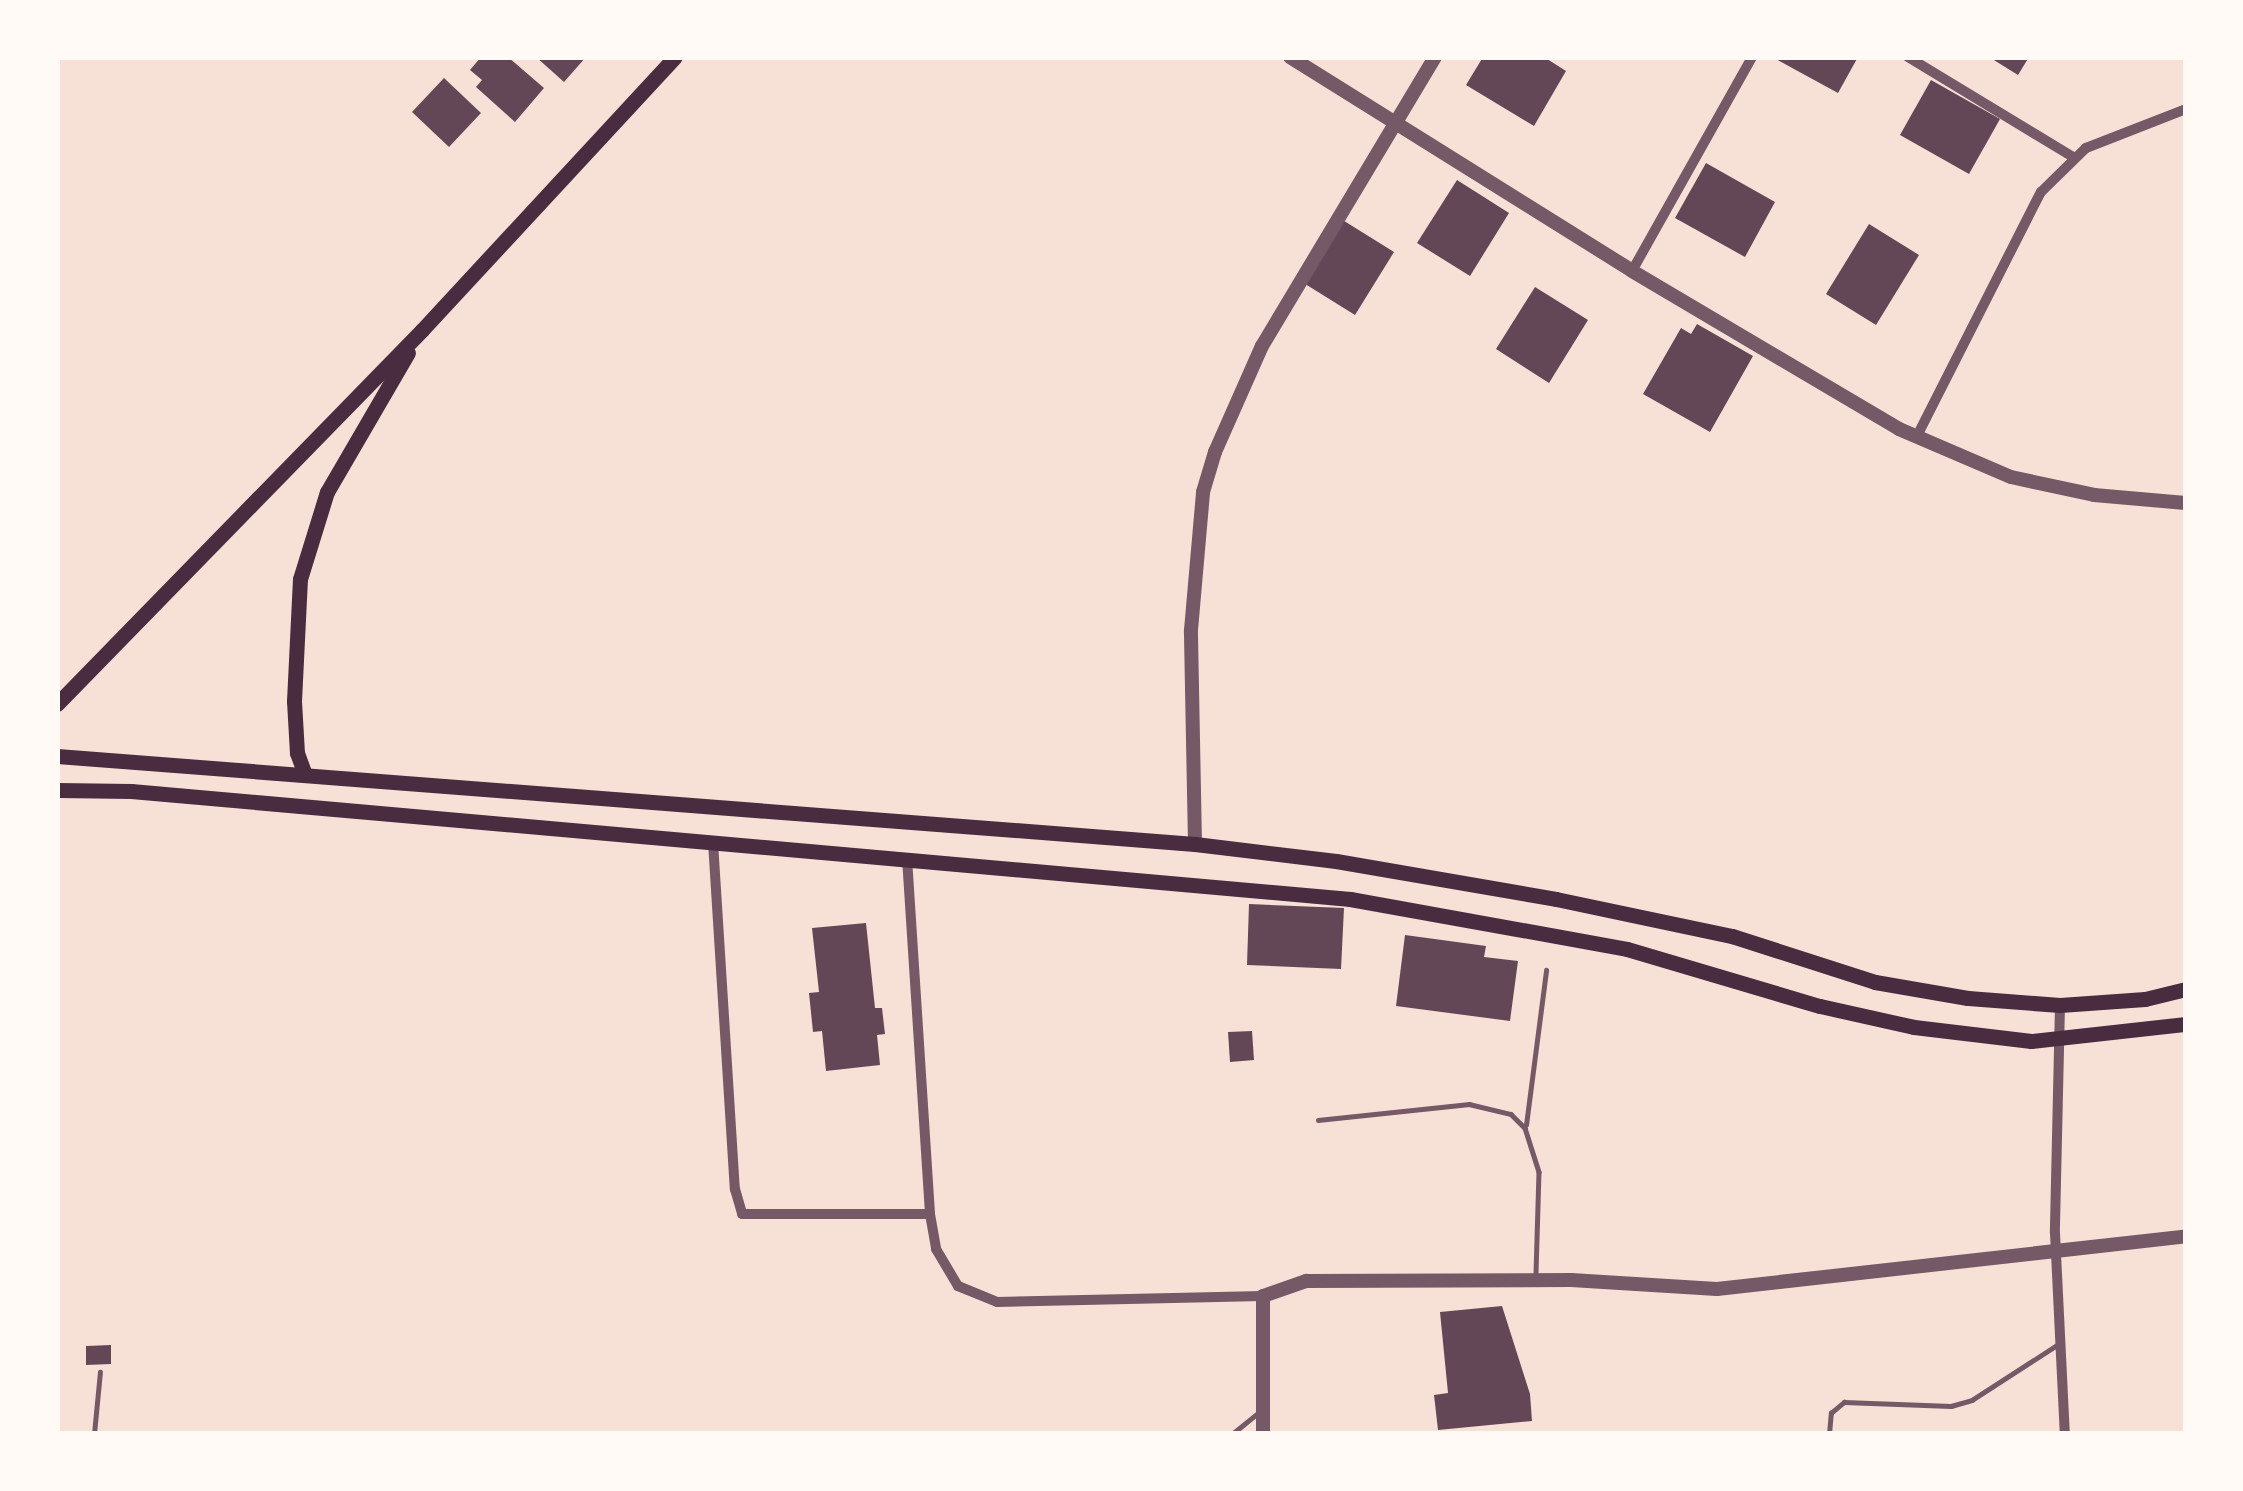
<!DOCTYPE html>
<style>
body{margin:0}
#map{position:relative;width:2243px;height:1491px;overflow:hidden;background:#f7e1d7;font-family:Montserrat,sans-serif}
div>[style]{position:absolute}
[style*='--x']{left:calc(var(--x)*1px);top:calc(var(--y)*1px);width:calc(var(--w)*1px);rotate:calc(var(--a)*1deg)}
.building>*{inset:0;background:#644757}
.service>*{height:4.5px;margin:-2.25px;padding:0 2.25px;transform-origin:2.25px;border-radius:2.25px;background:#755966}
.minor>*{height:10px;margin:-5px;padding:0 5px;transform-origin:5px;border-radius:5px;background:#755966}
.tertiary>*{height:14px;margin:-7px;padding:0 7px;transform-origin:7px;border-radius:7px;background:#755966}
.secondary>*{height:15px;margin:-7.5px;padding:0 7.5px;transform-origin:7.5px;border-radius:7.5px;background:#4a2c40}
span{translate:-50% -50%;white-space:nowrap;text-align:center;line-height:1.15;-webkit-text-stroke:10px #fffaf5;paint-order:stroke}
.frame{position:absolute;inset:0;border:60px solid #fffaf5;pointer-events:none}
</style>
<div id="map">
<div class="building">
<i style="clip-path:polygon(481px 57px,508px 57px,544px 88px,515px 122px,476px 87px,482px 80px,470px 70px)"></i>
<i style="clip-path:polygon(536px 57px,586px 57px,564px 82px)"></i>
<i style="clip-path:polygon(1483px 57px,1544px 57px,1566px 71px,1534px 126px,1466px 85px)"></i>
<i style="clip-path:polygon(1772px 57px,1858px 57px,1838px 93px)"></i>
<i style="clip-path:polygon(1989px 57px,2029px 57px,2018px 75px)"></i>
<i style="clip-path:polygon(444px 78px,481px 113px,449px 147px,412px 112px)"></i>
<i style="clip-path:polygon(1931px 80px,2000px 119px,1969px 174px,1900px 135px)"></i>
<i style="clip-path:polygon(1706px 163px,1775px 202px,1745px 257px,1675px 218px)"></i>
<i style="clip-path:polygon(1457px 180px,1509px 213px,1470px 276px,1417px 243px)"></i>
<i style="clip-path:polygon(1341px 219px,1394px 252px,1355px 315px,1302px 282px)"></i>
<i style="clip-path:polygon(1869px 224px,1919px 255px,1876px 325px,1826px 294px)"></i>
<i style="clip-path:polygon(1535px 287px,1588px 320px,1549px 383px,1496px 349px)"></i>
<i style="clip-path:polygon(1697px 324px,1753px 356px,1710px 432px,1643px 394px,1681px 328px,1691px 334px)"></i>
<i style="clip-path:polygon(1249px 904px,1344px 908px,1341px 969px,1247px 965px)"></i>
<i style="clip-path:polygon(866px 923px,875px 1008px,882px 1008px,885px 1034px,877px 1035px,880px 1065px,826px 1071px,822px 1031px,813px 1032px,809px 993px,819px 992px,812px 928px)"></i>
<i style="clip-path:polygon(1405px 935px,1486px 946px,1484px 957px,1518px 961px,1510px 1021px,1396px 1006px)"></i>
<i style="clip-path:polygon(1252px 1031px,1254px 1060px,1230px 1062px,1228px 1032px)"></i>
<i style="clip-path:polygon(1502px 1306px,1530px 1394px,1532px 1421px,1438px 1430px,1434px 1395px,1448px 1393px,1440px 1312px)"></i>
<i style="clip-path:polygon(111px 1345px,111px 1364px,86px 1365px,86px 1346px)"></i>
</div>
<div class="service">
<i style="--x:1318;--y:1120;--w:152;--a:-6"></i>
<i style="--x:1469;--y:1104;--w:43;--a:13.4"></i>
<i style="--x:1511;--y:1114;--w:20;--a:45"></i>
<i style="--x:1525;--y:1128;--w:46;--a:72.3"></i>
<i style="--x:1539;--y:1172;--w:102;--a:91.7"></i>
<i style="--x:1526;--y:1125;--w:156;--a:-82.6"></i>
<i style="--x:94;--y:1434;--w:62;--a:-84.5"></i>
<i style="--x:1232;--y:1434;--w:33;--a:-39"></i>
<i style="--x:1829;--y:1434;--w:21;--a:-85"></i>
<i style="--x:1831;--y:1413;--w:17;--a:-40"></i>
<i style="--x:1844;--y:1402;--w:107;--a:2.1"></i>
<i style="--x:1951;--y:1406;--w:22;--a:-16"></i>
<i style="--x:1972;--y:1400;--w:105;--a:-32.9"></i>
</div>
<div class="minor">
<i style="--x:1908;--y:57;--w:193;--a:31.2"></i>
<i style="--x:1632;--y:271;--w:245;--a:-60.7"></i>
<i style="--x:1917;--y:436;--w:274;--a:-63.1"></i>
<i style="--x:2041;--y:192;--w:63;--a:-44.4"></i>
<i style="--x:2086;--y:148;--w:107;--a:-21.3"></i>
<i style="--x:713;--y:842;--w:348;--a:86.4"></i>
<i style="--x:735;--y:1189;--w:26;--a:74"></i>
<i style="--x:742;--y:1214;--w:188;--a:0"></i>
<i style="--x:907;--y:858;--w:357;--a:86.3"></i>
<i style="--x:930;--y:1214;--w:36;--a:80"></i>
<i style="--x:936;--y:1249;--w:43;--a:59.3"></i>
<i style="--x:958;--y:1286;--w:42;--a:22.3"></i>
<i style="--x:997;--y:1302;--w:266;--a:-1.3"></i>
<i style="--x:2060;--y:1005;--w:228;--a:91.3"></i>
<i style="--x:2055;--y:1233;--w:201;--a:87.2"></i>
</div>
<div class="tertiary">
<i style="--x:1290;--y:57;--w:403;--a:32"></i>
<i style="--x:1632;--y:271;--w:310;--a:30.6"></i>
<i style="--x:1899;--y:429;--w:122;--a:23.2"></i>
<i style="--x:2011;--y:477;--w:85;--a:12.2"></i>
<i style="--x:2094;--y:495;--w:92;--a:5"></i>
<i style="--x:1195;--y:844;--w:214;--a:-91.1"></i>
<i style="--x:1191;--y:630;--w:139;--a:-85"></i>
<i style="--x:1203;--y:492;--w:42;--a:-73.3"></i>
<i style="--x:1215;--y:452;--w:116;--a:-66.1"></i>
<i style="--x:1262;--y:346;--w:337;--a:-59.1"></i>
<i style="--x:1263;--y:1434;--w:138;--a:-90"></i>
<i style="--x:1263;--y:1296;--w:46;--a:-19.2"></i>
<i style="--x:1306;--y:1281;--w:265;--a:-0.2"></i>
<i style="--x:1571;--y:1280;--w:146;--a:3.5"></i>
<i style="--x:1717;--y:1289;--w:472;--a:-6.4"></i>
</div>
<div class="secondary">
<i style="--x:57;--y:704;--w:523;--a:-45.7"></i>
<i style="--x:422;--y:330;--w:372;--a:-47.2"></i>
<i style="--x:57;--y:756;--w:1141;--a:4.42"></i>
<i style="--x:1195;--y:844;--w:142;--a:6.9"></i>
<i style="--x:1336;--y:861;--w:223;--a:9.8"></i>
<i style="--x:1556;--y:899;--w:180;--a:11.9"></i>
<i style="--x:1732;--y:936;--w:150;--a:17.8"></i>
<i style="--x:1875;--y:982;--w:94;--a:9.8"></i>
<i style="--x:1968;--y:998;--w:92;--a:4.4"></i>
<i style="--x:2060;--y:1005;--w:85;--a:-4"></i>
<i style="--x:2145;--y:999;--w:42;--a:-13.7"></i>
<i style="--x:304;--y:772;--w:20;--a:-110"></i>
<i style="--x:297;--y:753;--w:52;--a:-93.3"></i>
<i style="--x:294;--y:701;--w:122;--a:-87.2"></i>
<i style="--x:300;--y:579;--w:91;--a:-72.8"></i>
<i style="--x:327;--y:492;--w:161;--a:-59.8"></i>
<i style="--x:57;--y:790;--w:74;--a:0.8"></i>
<i style="--x:131;--y:791;--w:1224;--a:5.06"></i>
<i style="--x:1350;--y:899;--w:281;--a:10.2"></i>
<i style="--x:1627;--y:949;--w:201;--a:16.5"></i>
<i style="--x:1820;--y:1006;--w:96;--a:12.6"></i>
<i style="--x:1914;--y:1027;--w:118;--a:6.8"></i>
<i style="--x:2031;--y:1041;--w:156;--a:-6.3"></i>
</div>
<div class="frame"></div>
</div>
